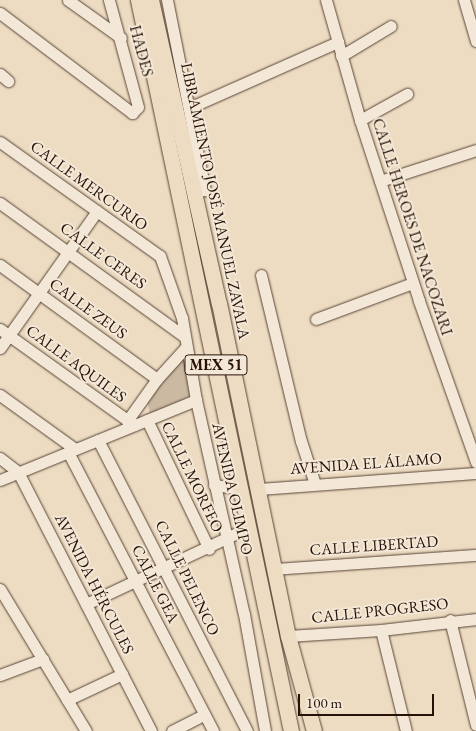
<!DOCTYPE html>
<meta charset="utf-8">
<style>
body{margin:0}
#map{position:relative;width:476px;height:731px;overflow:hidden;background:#eddbc2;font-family:"EB Garamond",serif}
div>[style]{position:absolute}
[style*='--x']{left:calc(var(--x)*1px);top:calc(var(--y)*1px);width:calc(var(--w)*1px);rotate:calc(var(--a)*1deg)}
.green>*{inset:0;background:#cbb9a2}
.roads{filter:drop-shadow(0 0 1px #584435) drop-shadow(0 0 1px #584435)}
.minor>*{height:11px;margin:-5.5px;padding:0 5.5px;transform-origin:5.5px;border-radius:5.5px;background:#f3e8d7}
.major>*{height:15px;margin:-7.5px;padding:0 7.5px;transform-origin:7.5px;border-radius:7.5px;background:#eddbc2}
span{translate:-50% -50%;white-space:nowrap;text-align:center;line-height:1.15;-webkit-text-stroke:4px #f3e8d7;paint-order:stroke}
.shield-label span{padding:1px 4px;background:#f3e8d7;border:1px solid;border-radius:4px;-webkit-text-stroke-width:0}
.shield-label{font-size:15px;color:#271106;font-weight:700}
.street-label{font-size:16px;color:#271106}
.scale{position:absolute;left:298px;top:694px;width:136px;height:22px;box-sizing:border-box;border:2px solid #271106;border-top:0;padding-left:6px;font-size:15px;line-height:18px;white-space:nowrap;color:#271106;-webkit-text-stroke:4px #f3e8d7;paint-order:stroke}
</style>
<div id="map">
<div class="green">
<i style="clip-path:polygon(184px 355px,191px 396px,150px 414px,147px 401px,163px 376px)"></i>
</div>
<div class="roads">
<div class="minor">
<i style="--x:68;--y:0;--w:65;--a:35.6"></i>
<i style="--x:167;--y:0;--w:194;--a:78.7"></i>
<i style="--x:205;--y:190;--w:12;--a:175"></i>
<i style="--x:326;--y:0;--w:125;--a:74.2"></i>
<i style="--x:360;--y:120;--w:190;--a:71.9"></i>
<i style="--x:419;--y:301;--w:171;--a:70.5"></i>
<i style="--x:464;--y:0;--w:43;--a:73.7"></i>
<i style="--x:0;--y:13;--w:166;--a:37.1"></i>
<i style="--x:132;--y:113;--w:8;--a:-45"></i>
<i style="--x:138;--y:107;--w:111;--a:-105.2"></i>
<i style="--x:341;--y:56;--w:58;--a:-31"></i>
<i style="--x:0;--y:74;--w:11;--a:41"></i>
<i style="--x:191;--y:107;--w:161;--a:-23.9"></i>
<i style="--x:360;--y:120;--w:54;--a:-29"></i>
<i style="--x:0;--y:142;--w:196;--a:35.5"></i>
<i style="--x:160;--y:256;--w:66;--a:70.5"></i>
<i style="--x:182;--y:318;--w:83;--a:80.3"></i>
<i style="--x:196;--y:400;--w:219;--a:77.4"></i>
<i style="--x:244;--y:614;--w:119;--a:79.8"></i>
<i style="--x:380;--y:181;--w:101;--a:-17.9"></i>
<i style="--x:0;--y:203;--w:228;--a:35.9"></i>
<i style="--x:0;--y:265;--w:194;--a:36"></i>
<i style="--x:261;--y:275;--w:171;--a:76.5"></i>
<i style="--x:301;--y:441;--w:45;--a:72"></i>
<i style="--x:316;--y:319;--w:103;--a:-20.4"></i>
<i style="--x:0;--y:329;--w:165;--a:35.6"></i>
<i style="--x:0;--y:348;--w:168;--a:-54.7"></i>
<i style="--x:0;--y:395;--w:92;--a:35.8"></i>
<i style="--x:147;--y:420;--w:143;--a:64.3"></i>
<i style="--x:127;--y:421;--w:52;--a:-54.5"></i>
<i style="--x:157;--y:379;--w:43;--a:-47.8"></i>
<i style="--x:98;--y:440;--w:327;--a:62.9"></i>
<i style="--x:68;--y:452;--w:314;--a:62.5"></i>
<i style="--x:0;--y:458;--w:23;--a:38"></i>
<i style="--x:18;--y:472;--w:291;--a:62.8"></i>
<i style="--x:0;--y:480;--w:212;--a:-22.2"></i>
<i style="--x:214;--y:485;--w:28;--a:8"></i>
<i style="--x:258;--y:489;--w:219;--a:-4.2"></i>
<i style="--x:274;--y:569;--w:202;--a:-4"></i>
<i style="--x:0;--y:589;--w:166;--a:58.8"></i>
<i style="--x:86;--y:604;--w:181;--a:-25.2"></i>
<i style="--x:450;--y:620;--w:108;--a:76.1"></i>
<i style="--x:381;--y:630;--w:104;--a:76.1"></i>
<i style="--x:288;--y:636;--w:93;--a:-3.7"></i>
<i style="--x:381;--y:630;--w:96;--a:-6.6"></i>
<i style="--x:0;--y:675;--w:46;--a:-20.4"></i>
<i style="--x:67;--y:700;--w:61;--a:-25.3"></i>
<i style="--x:172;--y:731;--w:36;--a:-27"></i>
</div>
<div class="major">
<i style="--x:138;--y:0;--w:747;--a:78.18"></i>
<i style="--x:151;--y:0;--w:311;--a:77.4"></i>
<i style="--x:219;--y:303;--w:340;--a:78.3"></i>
<i style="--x:288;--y:636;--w:98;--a:74.7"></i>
</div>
</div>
<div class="shield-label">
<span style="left:216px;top:365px">MEX 51</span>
</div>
<div class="street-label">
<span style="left:141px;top:51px;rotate:75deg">HADES</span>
<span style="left:89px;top:186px;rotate:36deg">CALLE MERCURIO</span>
<span style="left:215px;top:201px;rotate:78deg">LIBRAMIENTO JOSÉ MANUEL ZAVALA</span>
<span style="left:412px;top:227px;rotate:72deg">CALLE HEROES DE NACOZARI</span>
<span style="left:103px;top:256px;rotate:36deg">CALLE CERES</span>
<span style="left:88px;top:309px;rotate:36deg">CALLE ZEUS</span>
<span style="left:76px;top:364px;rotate:36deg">CALLE AQUILES</span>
<span style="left:366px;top:464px;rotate:-4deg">AVENIDA EL ÁLAMO</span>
<span style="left:192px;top:477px;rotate:64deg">CALLE MORFEO</span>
<span style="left:232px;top:489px;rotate:77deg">AVENIDA OLIMPO</span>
<span style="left:374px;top:546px;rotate:-4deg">CALLE LIBERTAD</span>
<span style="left:187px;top:578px;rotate:64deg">CALLE PELENCO</span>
<span style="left:94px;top:584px;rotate:63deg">AVENIDA HÉRCULES</span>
<span style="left:155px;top:584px;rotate:63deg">CALLE GEA</span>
<span style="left:380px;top:611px;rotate:-6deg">CALLE PROGRESO</span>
</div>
<div class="scale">100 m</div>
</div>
